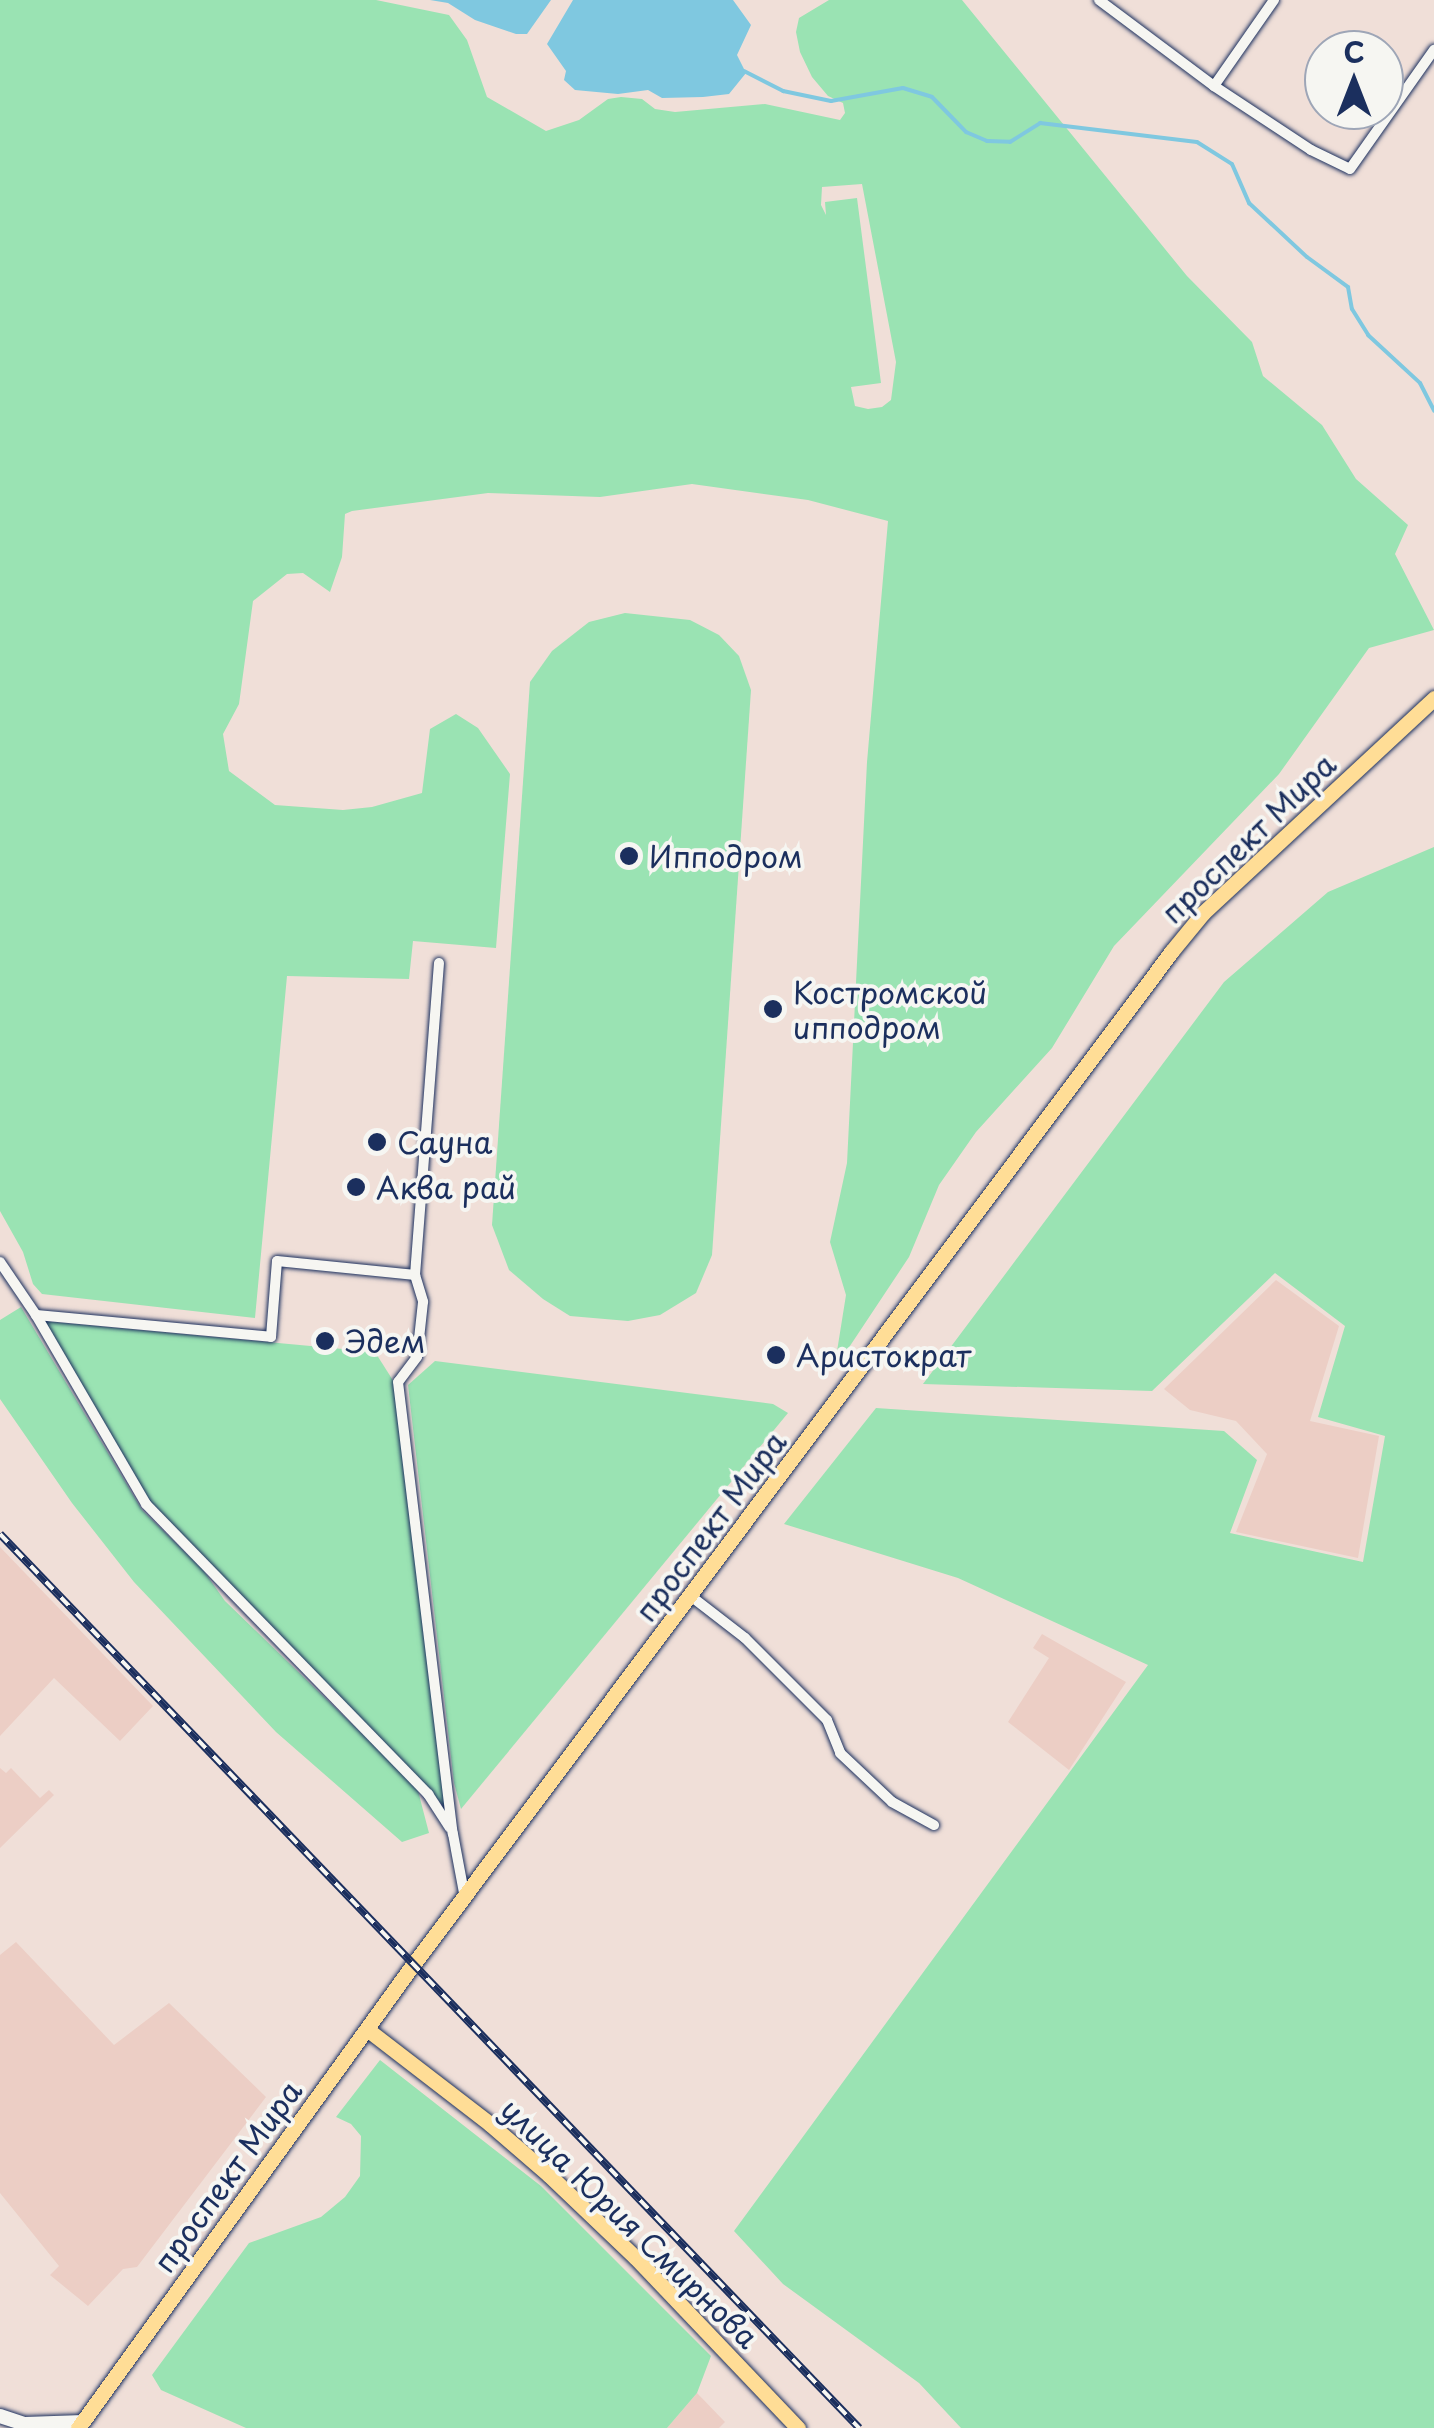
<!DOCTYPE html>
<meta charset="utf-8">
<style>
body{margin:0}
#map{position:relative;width:1434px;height:2428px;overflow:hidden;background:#f0dfd8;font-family:"Playpen Sans",sans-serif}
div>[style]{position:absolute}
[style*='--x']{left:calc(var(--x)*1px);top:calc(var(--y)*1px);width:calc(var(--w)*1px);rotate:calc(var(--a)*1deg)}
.built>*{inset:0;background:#eccec5}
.green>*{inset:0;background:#9ae3b3}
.water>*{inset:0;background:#7fc8e0}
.stream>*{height:4px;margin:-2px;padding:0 2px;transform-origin:2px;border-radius:2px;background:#7fc8e0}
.roads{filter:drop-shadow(0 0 2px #1b2f5e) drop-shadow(0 0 2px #1b2f5e)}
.street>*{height:10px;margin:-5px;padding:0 5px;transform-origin:5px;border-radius:5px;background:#f6f6f2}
.secondary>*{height:14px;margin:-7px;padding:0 7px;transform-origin:7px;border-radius:7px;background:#f6f6f2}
.primary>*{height:15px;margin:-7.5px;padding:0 7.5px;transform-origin:7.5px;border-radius:7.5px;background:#ffdd96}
.rail>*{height:8px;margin-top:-4px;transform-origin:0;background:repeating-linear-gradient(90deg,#f6f6f2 0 11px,#1b2f5e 0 22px);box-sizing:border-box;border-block:2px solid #1b2f5e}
.dots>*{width:28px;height:28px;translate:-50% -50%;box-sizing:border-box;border:5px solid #f6f6f2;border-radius:50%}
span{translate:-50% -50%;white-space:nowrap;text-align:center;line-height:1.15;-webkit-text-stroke:8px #f6f6f2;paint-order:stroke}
.street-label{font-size:30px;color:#1b2f5e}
.poi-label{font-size:30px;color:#1b2f5e}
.left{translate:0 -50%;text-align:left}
.north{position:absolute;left:1304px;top:30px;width:100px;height:100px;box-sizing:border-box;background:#f6f6f2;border:2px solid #9ea6b7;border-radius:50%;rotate:0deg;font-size:28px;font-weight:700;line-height:40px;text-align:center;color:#1b2f5e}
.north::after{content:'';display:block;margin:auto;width:35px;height:45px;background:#1b2f5e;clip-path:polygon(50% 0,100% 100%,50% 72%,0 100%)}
</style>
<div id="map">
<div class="built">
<i style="clip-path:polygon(1276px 1280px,1339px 1326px,1310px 1421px,1379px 1436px,1358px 1558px,1236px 1532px,1267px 1454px,1236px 1421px,1190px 1410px,1164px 1389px)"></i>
<i style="clip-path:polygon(0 1547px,153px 1706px,120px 1741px,54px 1678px,0 1736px)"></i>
<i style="clip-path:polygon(1042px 1634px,1126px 1682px,1069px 1770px,1008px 1722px,1049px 1658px,1033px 1648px)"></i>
<i style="clip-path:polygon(0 1768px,6px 1773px,11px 1768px,40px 1798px,49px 1790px,54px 1795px,0 1848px)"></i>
<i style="clip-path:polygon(16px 1942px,114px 2045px,169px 2003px,266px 2097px,137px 2267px,123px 2269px,88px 2306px,50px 2275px,59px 2266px,0 2193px,0 1955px)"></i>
<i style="clip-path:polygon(697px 2393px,725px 2422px,719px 2428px,667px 2428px)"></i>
</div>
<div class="green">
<i style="clip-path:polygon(evenodd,0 0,376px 0,449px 15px,467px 40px,487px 97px,546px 131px,579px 120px,608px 99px,621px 97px,642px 99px,655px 109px,675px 112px,765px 104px,840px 120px,845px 113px,843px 103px,828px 96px,812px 77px,800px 52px,796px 32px,799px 18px,829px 0,962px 0,1187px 276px,1252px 342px,1263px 376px,1322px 425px,1356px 479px,1408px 525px,1395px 554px,1434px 630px,1369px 648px,1279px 774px,1114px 946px,1052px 1048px,976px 1132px,939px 1185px,909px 1257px,834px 1370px,846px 1295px,830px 1242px,847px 1163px,867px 762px,888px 521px,808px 500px,692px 484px,600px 497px,488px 493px,352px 511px,345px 514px,342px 557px,330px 592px,303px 573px,287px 574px,253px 601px,239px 704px,223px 734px,229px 771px,275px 805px,343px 810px,372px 807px,422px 793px,430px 729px,456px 714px,478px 728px,510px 774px,496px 948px,413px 941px,409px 979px,287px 976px,255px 1318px,42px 1294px,33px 1284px,23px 1252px,0 1211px,0 0,862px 184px,896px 362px,891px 400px,882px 407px,868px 409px,855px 406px,851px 387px,881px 383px,857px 198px,825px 202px,826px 215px,821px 205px,822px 187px,862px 184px)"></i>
<i style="clip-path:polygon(625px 613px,690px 620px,719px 635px,739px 656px,751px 690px,712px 1255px,696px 1293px,660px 1315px,628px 1321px,570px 1316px,543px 1299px,509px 1270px,492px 1225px,530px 682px,552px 651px,589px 622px)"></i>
<i style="clip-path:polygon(1434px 847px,1434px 2428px,961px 2428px,919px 2383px,783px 2284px,734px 2231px,1148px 1665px,958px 1578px,784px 1524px,876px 1408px,1224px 1431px,1257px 1460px,1230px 1533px,1363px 1562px,1385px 1436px,1318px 1417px,1345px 1326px,1275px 1273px,1152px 1391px,923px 1384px,1224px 982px,1328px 892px)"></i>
<i style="clip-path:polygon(21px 1307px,142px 1510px,203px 1570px,225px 1601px,417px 1787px,429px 1833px,402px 1842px,276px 1732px,134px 1582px,72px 1503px,0 1399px,0 1320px)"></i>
<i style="clip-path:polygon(43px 1321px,375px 1352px,394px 1382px,445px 1807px,149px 1500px)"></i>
<i style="clip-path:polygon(435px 1361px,773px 1404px,788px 1413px,461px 1809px,454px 1783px,408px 1385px)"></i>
<i style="clip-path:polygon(380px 2060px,541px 2186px,711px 2356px,697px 2393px,667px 2428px,246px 2428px,161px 2390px,152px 2375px,249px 2243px,321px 2217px,345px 2197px,360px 2176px,361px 2136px,351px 2124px,336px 2117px)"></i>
</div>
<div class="water">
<i style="clip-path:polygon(430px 0,551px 0,527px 34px,516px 34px,475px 20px,448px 3px)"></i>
<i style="clip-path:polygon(573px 0,733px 0,751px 25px,737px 55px,746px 73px,729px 94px,703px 97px,662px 98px,648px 90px,618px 94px,575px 90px,564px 80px,566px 71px,547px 44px)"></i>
</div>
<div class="stream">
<i style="--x:744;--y:71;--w:44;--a:27.1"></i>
<i style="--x:783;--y:91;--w:49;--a:11.8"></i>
<i style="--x:831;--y:101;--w:73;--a:-10.2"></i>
<i style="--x:903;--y:88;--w:30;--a:17"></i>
<i style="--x:932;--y:97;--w:49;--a:45.8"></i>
<i style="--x:966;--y:132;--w:23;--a:23"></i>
<i style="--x:987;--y:141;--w:23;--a:2"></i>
<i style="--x:1010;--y:142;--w:36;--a:-32"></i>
<i style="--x:1040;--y:123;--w:158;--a:6.9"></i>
<i style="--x:1197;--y:142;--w:41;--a:32.2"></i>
<i style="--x:1232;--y:164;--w:43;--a:66.4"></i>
<i style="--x:1249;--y:203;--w:79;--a:43"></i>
<i style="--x:1307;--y:257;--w:51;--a:36.2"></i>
<i style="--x:1348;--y:287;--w:22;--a:80"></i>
<i style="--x:1352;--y:309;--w:31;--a:58"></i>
<i style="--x:1368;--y:335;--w:71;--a:42.7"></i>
<i style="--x:1420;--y:383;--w:31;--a:63"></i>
</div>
<div class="roads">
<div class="street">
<i style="--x:1099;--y:0;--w:144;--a:36.8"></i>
<i style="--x:1214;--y:86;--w:116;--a:33.4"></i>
<i style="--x:1311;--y:150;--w:43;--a:26"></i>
<i style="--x:1350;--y:169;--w:146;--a:-54.8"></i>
<i style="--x:1214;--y:86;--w:105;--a:-55.1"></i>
<i style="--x:439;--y:963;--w:313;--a:94.4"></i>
<i style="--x:415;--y:1275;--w:28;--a:73"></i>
<i style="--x:423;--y:1302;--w:55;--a:96.2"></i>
<i style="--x:417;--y:1357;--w:31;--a:127"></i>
<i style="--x:398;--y:1382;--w:455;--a:83.1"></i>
<i style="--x:453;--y:1834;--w:65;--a:79.4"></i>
<i style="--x:0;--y:1262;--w:64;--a:55.8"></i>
<i style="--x:36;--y:1315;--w:236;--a:5.3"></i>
<i style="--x:271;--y:1337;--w:76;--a:-85.5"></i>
<i style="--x:277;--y:1261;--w:139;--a:5.8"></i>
<i style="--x:36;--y:1315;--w:219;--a:59.8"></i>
<i style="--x:146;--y:1504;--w:405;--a:45.8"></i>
<i style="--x:428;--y:1794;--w:40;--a:57.1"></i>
<i style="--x:692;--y:1597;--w:67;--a:37.7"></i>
<i style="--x:745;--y:1638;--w:116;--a:45"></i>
<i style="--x:827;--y:1720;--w:35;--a:68"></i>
<i style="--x:840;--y:1753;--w:71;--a:43.3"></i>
<i style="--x:892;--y:1802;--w:48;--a:28.7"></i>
</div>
<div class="secondary">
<i style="--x:0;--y:2416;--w:26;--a:18"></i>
<i style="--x:25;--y:2424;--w:58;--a:-2"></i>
</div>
<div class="primary">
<i style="--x:368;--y:2030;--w:154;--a:37.6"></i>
<i style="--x:490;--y:2124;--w:78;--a:40.8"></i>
<i style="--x:549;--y:2175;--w:120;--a:43.7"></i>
<i style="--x:636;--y:2258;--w:235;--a:46.4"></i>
<i style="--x:78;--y:2428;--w:570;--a:-54.14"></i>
<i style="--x:412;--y:1966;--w:1267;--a:-53.18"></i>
<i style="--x:1171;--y:952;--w:50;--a:-50.6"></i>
<i style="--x:1203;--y:913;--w:316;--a:-42.9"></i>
</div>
</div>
<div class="rail">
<i style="--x:0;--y:1534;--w:1240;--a:46.14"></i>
</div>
<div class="dots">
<i style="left:629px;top:856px;background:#1b2f5e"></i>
<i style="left:773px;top:1009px;background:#1b2f5e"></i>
<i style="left:377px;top:1142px;background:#1b2f5e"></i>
<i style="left:356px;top:1187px;background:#1b2f5e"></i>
<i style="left:325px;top:1341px;background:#1b2f5e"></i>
<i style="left:776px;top:1355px;background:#1b2f5e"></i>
</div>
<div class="street-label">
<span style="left:1248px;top:838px;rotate:-44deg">проспект Мира</span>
<span style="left:710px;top:1526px;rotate:-53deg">проспект Мира</span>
<span style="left:227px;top:2176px;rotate:-54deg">проспект Мира</span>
<span style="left:630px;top:2223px;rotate:44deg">улица Юрия Смирнова</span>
</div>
<div class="poi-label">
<span class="left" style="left:649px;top:856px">Ипподром</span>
<span class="left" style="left:793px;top:1009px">Костромской<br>ипподром</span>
<span class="left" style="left:397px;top:1142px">Сауна</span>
<span class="left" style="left:376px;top:1187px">Аква рай</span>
<span class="left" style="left:345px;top:1341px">Эдем</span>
<span class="left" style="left:796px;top:1355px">Аристократ</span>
</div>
<div class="north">С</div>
</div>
